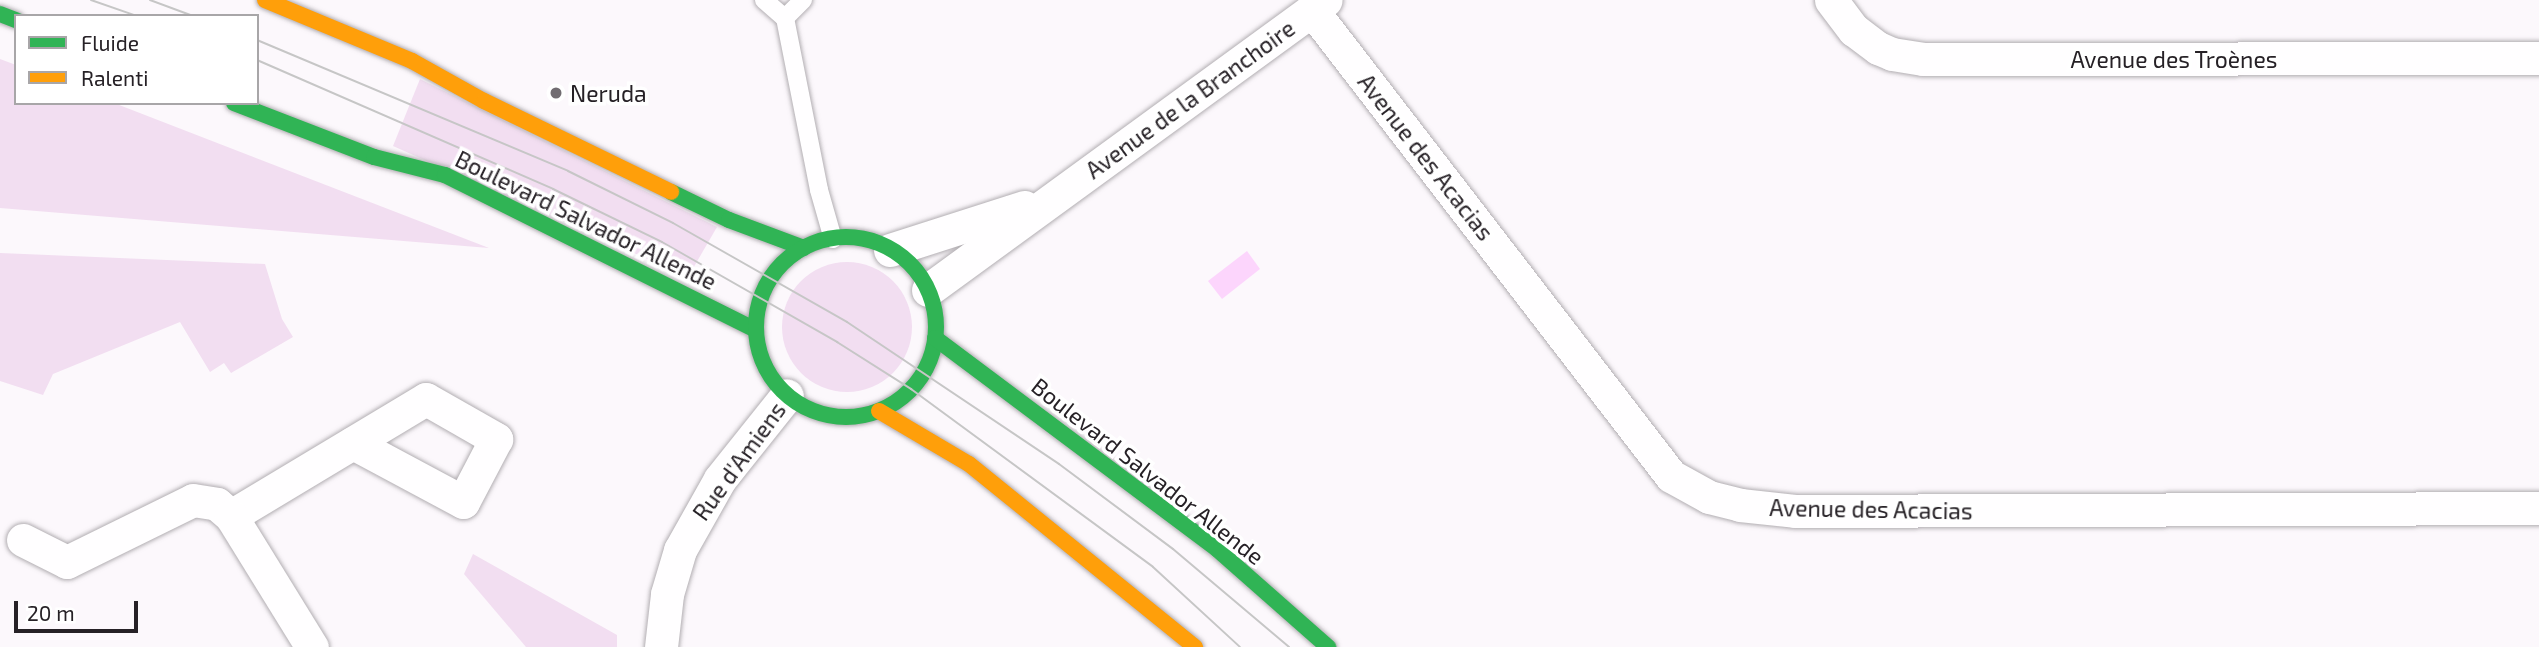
<!DOCTYPE html>
<meta charset="utf-8">
<style>
body{margin:0}
#map{position:relative;width:2539px;height:647px;overflow:hidden;background:#fcf8fc;font-family:"Exo 2",sans-serif}
div>[style]{position:absolute}
[style*='--x']{left:calc(var(--x)*1px);top:calc(var(--y)*1px);width:calc(var(--w)*1px);rotate:calc(var(--a)*1deg)}
.green>*{inset:0;background:#f2def1}
.round{border-radius:50%}
.water>*{inset:0;background:#fcd5fc}
.roads{filter:drop-shadow(0 0 2px #b2aeb2) drop-shadow(0 0 2px #b2aeb2)}
.lane>*{height:18px;margin:-9px;padding:0 9px;transform-origin:9px;border-radius:9px;background:#fffeff}
.street>*{height:33px;margin:-16.5px;padding:0 16.5px;transform-origin:16.5px;border-radius:16.5px;background:#fffeff}
.fast>*{height:16px;margin:-8px;padding:0 8px;transform-origin:8px;border-radius:8px;background:#30b455}
.fast>.ring{margin:-8px;padding:0;box-sizing:content-box;background:none;border:16px solid #30b455;border-radius:50%}
.slow>*{height:16px;margin:-8px;padding:0 8px;transform-origin:8px;border-radius:8px;background:#ff9f0a}
.tram>*{height:2px;margin:-1px;padding:0 1px;transform-origin:1px;border-radius:1px;background:#c6c6c6}
.dots>*{width:19px;height:19px;translate:-50% -50%;box-sizing:border-box;border:4px solid #fff;border-radius:50%}
span{translate:-50% -50%;white-space:nowrap;text-align:center;line-height:1.15;-webkit-text-stroke:7px #fff;paint-order:stroke}
.street-label{font-size:23px;color:#262126}
.poi-label{font-size:23px;color:#262126}
.left{translate:0 -50%;text-align:left}
.legend{position:absolute;left:14px;top:14px;width:245px;height:91px;box-sizing:border-box;background:#fff;border:2px solid #a8a6a8;margin:0;padding:9px 12px;list-style:none;font-size:21px;color:#262126}
.legend li{display:flex;align-items:center;gap:14px;height:35px}
.legend b{width:35px;border:2px solid #a8a6a8}
.scale{position:absolute;left:14px;top:601px;width:124px;height:32px;box-sizing:border-box;border:4px solid #262126;border-top:0;padding-left:9px;font-size:21px;line-height:24px;white-space:nowrap;color:#262126;-webkit-text-stroke:5px #fff;paint-order:stroke}
</style>
<div id="map">
<div class="green">
<i style="clip-path:polygon(0 59px,16px 65px,16px 103px,114px 103px,489px 248px,0 208px)"></i>
<i style="clip-path:polygon(420px 79px,717px 227px,688px 277px,393px 146px)"></i>
<i style="clip-path:polygon(0 253px,265px 264px,282px 319px,293px 337px,231px 373px,224px 363px,210px 372px,180px 322px,53px 374px,43px 395px,0 381px)"></i>
<i class="round" style="left:782px;top:262px;width:130px;height:130px"></i>
<i style="clip-path:polygon(473px 554px,617px 635px,617px 647px,526px 647px,464px 574px)"></i>
</div>
<div class="water">
<i style="clip-path:polygon(1247px 251px,1260px 269px,1222px 299px,1208px 281px)"></i>
</div>
<div class="roads">
<div class="lane">
<i style="--x:764;--y:0;--w:28;--a:41"></i>
<i style="--x:803;--y:0;--w:25;--a:135"></i>
<i style="--x:785;--y:18;--w:175;--a:78.8"></i>
<i style="--x:819;--y:190;--w:51;--a:74.1"></i>
</div>
<div class="street">
<i style="--x:1831;--y:0;--w:38;--a:53"></i>
<i style="--x:1854;--y:30;--w:30;--a:37"></i>
<i style="--x:1878;--y:48;--w:15;--a:23"></i>
<i style="--x:1892;--y:54;--w:31;--a:9"></i>
<i style="--x:1923;--y:59;--w:616;--a:-0.09"></i>
<i style="--x:1312;--y:10;--w:588;--a:52.39"></i>
<i style="--x:1671;--y:476;--w:43;--a:28.9"></i>
<i style="--x:1709;--y:497;--w:32;--a:14"></i>
<i style="--x:1740;--y:505;--w:55;--a:6.2"></i>
<i style="--x:1795;--y:511;--w:744;--a:-0.23"></i>
<i style="--x:890;--y:250;--w:141;--a:-17.8"></i>
<i style="--x:928;--y:290;--w:492;--a:-36.1"></i>
<i style="--x:231;--y:516;--w:227;--a:-31"></i>
<i style="--x:426;--y:399;--w:81;--a:29.7"></i>
<i style="--x:496;--y:439;--w:71;--a:117.6"></i>
<i style="--x:463;--y:502;--w:125;--a:-151.8"></i>
<i style="--x:23;--y:540;--w:49;--a:26.6"></i>
<i style="--x:67;--y:562;--w:140;--a:-26.2"></i>
<i style="--x:193;--y:500;--w:24;--a:9"></i>
<i style="--x:217;--y:504;--w:18;--a:41"></i>
<i style="--x:231;--y:516;--w:154;--a:58.3"></i>
<i style="--x:661;--y:647;--w:53;--a:-83.5"></i>
<i style="--x:667;--y:594;--w:46;--a:-73.5"></i>
<i style="--x:680;--y:550;--w:81;--a:-60.6"></i>
<i style="--x:720;--y:479;--w:107;--a:-51.4"></i>
</div>
<div class="fast">
<i style="--x:0;--y:14;--w:17;--a:21"></i>
<i style="--x:234;--y:103;--w:150;--a:21.1"></i>
<i style="--x:374;--y:157;--w:73;--a:14.2"></i>
<i style="--x:445;--y:175;--w:347;--a:26.5"></i>
<i style="--x:671;--y:192;--w:64;--a:25.8"></i>
<i style="--x:729;--y:220;--w:80;--a:20.5"></i>
<i class="ring" style="left:756px;top:237px;width:164px;height:164px"></i>
<i style="--x:935;--y:338;--w:354;--a:36.8"></i>
<i style="--x:1218;--y:550;--w:147;--a:41.4"></i>
</div>
<div class="slow">
<i style="--x:265;--y:0;--w:159;--a:22.5"></i>
<i style="--x:412;--y:61;--w:82;--a:29.1"></i>
<i style="--x:484;--y:101;--w:208;--a:25.9"></i>
<i style="--x:879;--y:411;--w:104;--a:30.5"></i>
<i style="--x:969;--y:464;--w:291;--a:39"></i>
</div>
</div>
<div class="tram">
<i style="--x:91;--y:0;--w:49;--a:19.2"></i>
<i style="--x:150;--y:0;--w:46;--a:20.4"></i>
<i style="--x:257;--y:40;--w:337;--a:22.8"></i>
<i style="--x:568;--y:171;--w:117;--a:26.3"></i>
<i style="--x:673;--y:223;--w:200;--a:29.6"></i>
<i style="--x:847;--y:322;--w:255;--a:33.8"></i>
<i style="--x:1059;--y:464;--w:142;--a:36.7"></i>
<i style="--x:1173;--y:549;--w:152;--a:40.2"></i>
<i style="--x:257;--y:60;--w:323;--a:23.5"></i>
<i style="--x:553;--y:189;--w:121;--a:25.9"></i>
<i style="--x:662;--y:242;--w:202;--a:29.7"></i>
<i style="--x:837;--y:342;--w:88;--a:32.4"></i>
<i style="--x:911;--y:389;--w:300;--a:36.3"></i>
<i style="--x:1153;--y:567;--w:118;--a:42.6"></i>
</div>
<div class="dots">
<i style="left:556px;top:93px;background:#716c71"></i>
</div>
<div class="street-label">
<span style="left:2174px;top:59px">Avenue des Troènes</span>
<span style="left:1190px;top:99px;rotate:-36deg">Avenue de la Branchoire</span>
<span style="left:1426px;top:157px;rotate:52deg">Avenue des Acacias</span>
<span style="left:586px;top:220px;rotate:26deg">Boulevard Salvador Allende</span>
<span style="left:739px;top:461px;rotate:-54deg">Rue d'Amiens</span>
<span style="left:1148px;top:471px;rotate:38deg">Boulevard Salvador Allende</span>
<span style="left:1871px;top:509px;rotate:1deg">Avenue des Acacias</span>
</div>
<div class="poi-label">
<span class="left" style="left:570px;top:93px">Neruda</span>
</div>
<ul class="legend">
<li><b style="height:9px;background:#30b455"></b>Fluide</li>
<li><b style="height:9px;background:#ff9f0a"></b>Ralenti</li>
</ul>
<div class="scale">20 m</div>
</div>
